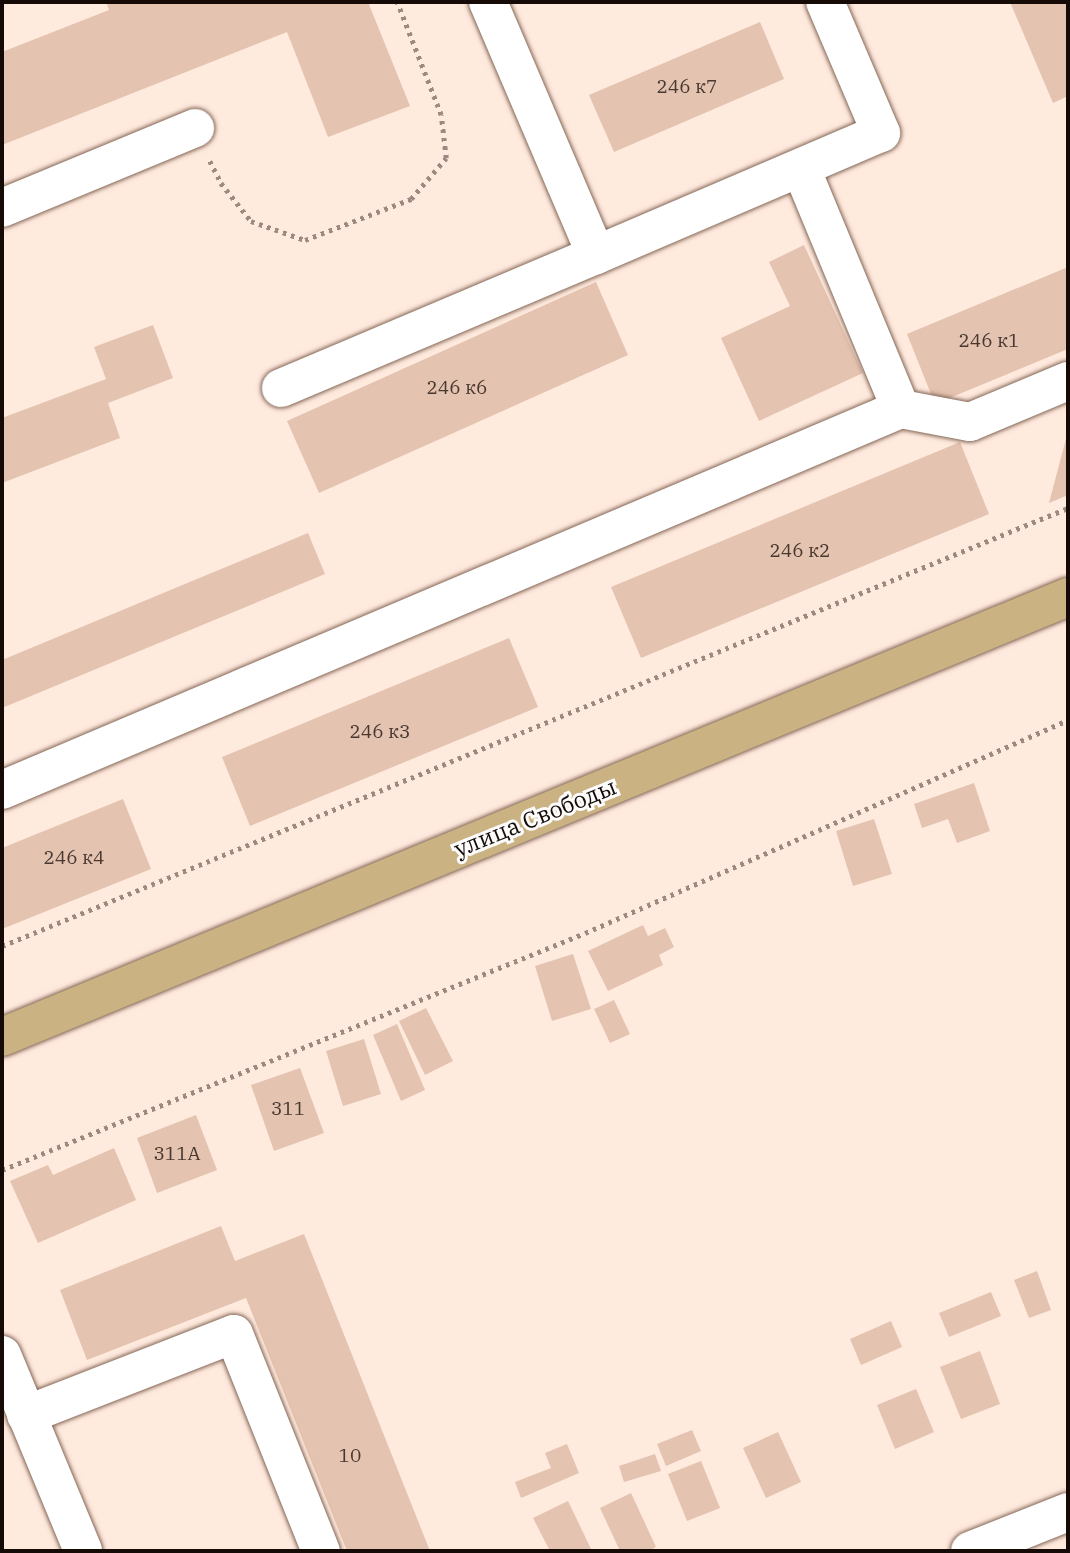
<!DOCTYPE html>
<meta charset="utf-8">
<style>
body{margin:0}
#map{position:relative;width:1070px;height:1553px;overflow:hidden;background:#ffeade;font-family:"IBM Plex Serif",serif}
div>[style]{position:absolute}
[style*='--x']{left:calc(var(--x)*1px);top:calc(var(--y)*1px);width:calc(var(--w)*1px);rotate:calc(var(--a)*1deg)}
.building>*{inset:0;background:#e4c3b0}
.path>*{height:4.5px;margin-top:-2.25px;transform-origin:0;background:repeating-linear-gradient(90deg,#9a8a81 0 3.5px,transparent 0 8.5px)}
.roads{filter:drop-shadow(0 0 2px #846756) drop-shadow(0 0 2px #846756)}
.minor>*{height:38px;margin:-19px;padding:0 19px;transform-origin:19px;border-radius:19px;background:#fff}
.major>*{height:38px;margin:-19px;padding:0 19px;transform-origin:19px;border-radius:19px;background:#cbb283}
span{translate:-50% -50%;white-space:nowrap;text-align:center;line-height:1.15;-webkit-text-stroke:6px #fcfcfc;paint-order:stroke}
.number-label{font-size:19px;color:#493830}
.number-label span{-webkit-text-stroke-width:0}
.street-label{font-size:23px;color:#150a05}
.frame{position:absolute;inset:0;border:4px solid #150a05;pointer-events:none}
</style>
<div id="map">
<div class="building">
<i style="clip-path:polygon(106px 2px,368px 2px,410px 106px,328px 137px,287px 32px,2px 145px,2px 52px,109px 10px)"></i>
<i style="clip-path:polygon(1010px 2px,1068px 2px,1068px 96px,1053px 103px)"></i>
<i style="clip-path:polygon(760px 22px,784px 79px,614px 152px,589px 95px)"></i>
<i style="clip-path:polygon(804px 245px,863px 373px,759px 421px,721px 338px,790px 306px,769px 262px)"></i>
<i style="clip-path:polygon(1068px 267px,1068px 349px,935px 404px,907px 334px)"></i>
<i style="clip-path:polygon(596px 282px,628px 355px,319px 493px,287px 421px)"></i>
<i style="clip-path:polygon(153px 325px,173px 378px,108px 403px,120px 438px,2px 483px,2px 418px,106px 379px,94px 347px)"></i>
<i style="clip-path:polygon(1067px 435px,1068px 495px,1049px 503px)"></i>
<i style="clip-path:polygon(960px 442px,989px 514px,641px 658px,611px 587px)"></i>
<i style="clip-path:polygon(308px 533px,325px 574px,2px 708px,2px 660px)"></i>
<i style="clip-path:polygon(509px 638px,538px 707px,250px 826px,222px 757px)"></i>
<i style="clip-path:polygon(974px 783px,990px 831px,957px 843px,948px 819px,922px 828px,914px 804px)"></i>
<i style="clip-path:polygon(123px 799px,151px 869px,2px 929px,2px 848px)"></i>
<i style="clip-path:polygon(874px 819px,892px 874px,853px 886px,836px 831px)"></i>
<i style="clip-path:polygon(643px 925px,648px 936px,665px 928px,674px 947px,659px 955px,663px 965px,608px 991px,588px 951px)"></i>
<i style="clip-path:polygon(573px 954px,591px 1009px,552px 1021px,535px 966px)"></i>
<i style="clip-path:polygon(614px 1000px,630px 1034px,610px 1043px,594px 1009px)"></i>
<i style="clip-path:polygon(426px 1008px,453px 1061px,425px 1075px,399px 1021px)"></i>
<i style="clip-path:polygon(397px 1024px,425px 1090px,401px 1101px,373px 1035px)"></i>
<i style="clip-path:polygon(364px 1039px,381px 1094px,343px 1106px,326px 1051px)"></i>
<i style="clip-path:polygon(300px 1068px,324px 1133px,274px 1151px,251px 1085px)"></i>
<i style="clip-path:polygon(196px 1115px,217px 1170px,157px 1193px,137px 1138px)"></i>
<i style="clip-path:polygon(114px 1148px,136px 1200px,38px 1243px,10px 1181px,48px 1165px,53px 1175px)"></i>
<i style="clip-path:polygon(221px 1226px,235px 1261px,304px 1234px,430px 1551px,347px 1551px,246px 1298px,87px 1360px,60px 1290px)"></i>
<i style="clip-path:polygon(1037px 1271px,1051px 1310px,1029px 1318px,1014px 1280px)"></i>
<i style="clip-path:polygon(991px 1292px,1001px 1316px,949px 1337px,939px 1313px)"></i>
<i style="clip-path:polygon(891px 1321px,902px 1347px,861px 1365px,850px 1339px)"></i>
<i style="clip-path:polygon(980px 1351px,1000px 1404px,961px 1419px,940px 1367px)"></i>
<i style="clip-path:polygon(916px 1389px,934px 1432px,895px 1449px,877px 1405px)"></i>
<i style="clip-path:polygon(692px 1430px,701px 1451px,666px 1466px,657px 1444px)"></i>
<i style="clip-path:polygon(778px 1432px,801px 1482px,766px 1498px,743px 1448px)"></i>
<i style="clip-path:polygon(567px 1444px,579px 1473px,521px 1498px,515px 1482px,551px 1468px,545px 1453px)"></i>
<i style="clip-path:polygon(655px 1454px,661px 1471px,624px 1482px,619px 1466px)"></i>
<i style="clip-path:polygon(701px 1461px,720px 1508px,687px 1521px,668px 1474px)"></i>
<i style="clip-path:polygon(631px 1493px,656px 1547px,648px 1551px,620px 1551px,600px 1508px)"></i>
<i style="clip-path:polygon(568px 1501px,592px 1551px,550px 1551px,533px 1518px)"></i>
</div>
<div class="path">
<i style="--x:210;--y:161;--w:25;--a:63"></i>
<i style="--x:221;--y:183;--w:48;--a:51.7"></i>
<i style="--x:251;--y:221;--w:57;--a:19.4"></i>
<i style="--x:305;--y:240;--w:114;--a:-21.1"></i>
<i style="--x:411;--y:199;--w:54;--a:-49.5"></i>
<i style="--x:446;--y:158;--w:43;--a:-96.6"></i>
<i style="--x:441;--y:115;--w:121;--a:-111.3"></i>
<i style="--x:2;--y:946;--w:1152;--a:-22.34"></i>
<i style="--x:2;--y:1170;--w:629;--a:-22.12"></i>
<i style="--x:585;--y:933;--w:528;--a:-23.8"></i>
</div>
<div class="roads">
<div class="minor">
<i style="--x:801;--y:168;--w:261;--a:67.5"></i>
<i style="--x:2;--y:208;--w:209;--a:-22.5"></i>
<i style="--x:596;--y:255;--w:310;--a:-23.2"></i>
<i style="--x:881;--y:133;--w:142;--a:-113.1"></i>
<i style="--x:281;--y:388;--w:342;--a:-22.9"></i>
<i style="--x:596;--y:255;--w:275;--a:-113.1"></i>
<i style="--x:2;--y:790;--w:976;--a:-22.97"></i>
<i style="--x:901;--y:409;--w:70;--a:10.7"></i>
<i style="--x:970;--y:422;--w:106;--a:-22.7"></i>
<i style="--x:2;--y:1355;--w:212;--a:67.5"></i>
<i style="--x:26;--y:1415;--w:223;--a:-21.3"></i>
<i style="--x:234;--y:1334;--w:234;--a:68.2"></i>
<i style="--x:970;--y:1551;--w:105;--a:-21.7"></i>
</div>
<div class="major">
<i style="--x:2;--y:1037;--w:1153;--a:-22.43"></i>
</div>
</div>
<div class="number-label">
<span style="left:687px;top:87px">246 к7</span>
<span style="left:989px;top:341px">246 к1</span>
<span style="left:457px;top:388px">246 к6</span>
<span style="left:800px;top:551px">246 к2</span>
<span style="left:380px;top:732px">246 к3</span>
<span style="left:74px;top:858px">246 к4</span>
<span style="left:288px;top:1109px">311</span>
<span style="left:177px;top:1154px">311А</span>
<span style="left:350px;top:1456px">10</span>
</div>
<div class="street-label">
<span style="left:535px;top:817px;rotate:-22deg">улица Свободы</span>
</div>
<div class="frame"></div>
</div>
